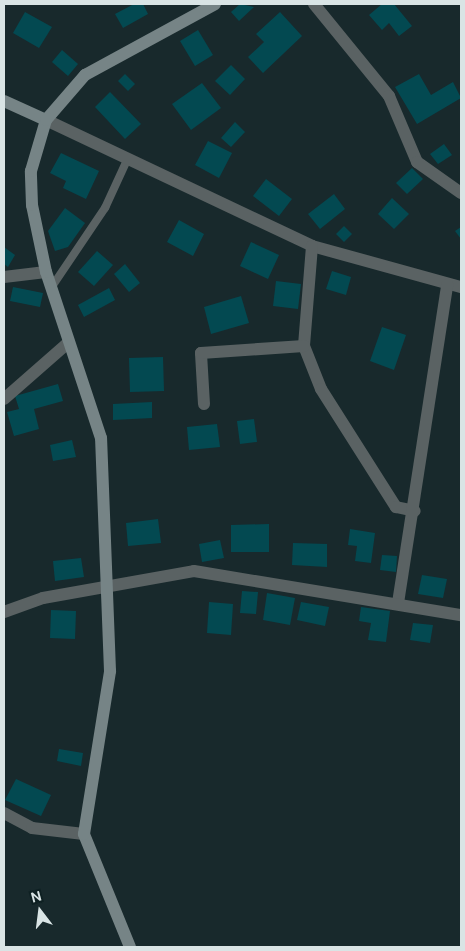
<!DOCTYPE html>
<style>
body{margin:0}
#map{position:relative;width:465px;height:951px;overflow:hidden;background:#18292c;font-family:"DM Sans",sans-serif}
div>[style]{position:absolute}
[style*='--x']{left:calc(var(--x)*1px);top:calc(var(--y)*1px);width:calc(var(--w)*1px);rotate:calc(var(--a)*1deg)}
.building>*{inset:0;background:#034951}
.lane>*{height:8px;margin:-4px;padding:0 4px;transform-origin:4px;border-radius:4px;background:#5a6263}
.street>*{height:12px;margin:-6px;padding:0 6px;transform-origin:6px;border-radius:6px;background:#5a6263}
.secondary>*{height:12px;margin:-6px;padding:0 6px;transform-origin:6px;border-radius:6px;background:#768486}
span{translate:-50% -50%;white-space:nowrap;text-align:center;line-height:1.15;-webkit-text-stroke:4px #0e2022;paint-order:stroke}
.frame{position:absolute;inset:0;border:5px solid #d9e4e5;pointer-events:none}
.north{position:absolute;left:15px;top:886px;width:50px;height:50px;-webkit-text-stroke:4px #0e2022;paint-order:stroke;rotate:345deg;font-size:14px;font-weight:700;line-height:20px;text-align:center;color:#d9e4e5}
.north::after{content:'';display:block;margin:auto;width:18px;height:22px;background:#d9e4e5;clip-path:polygon(50% 0,100% 100%,50% 72%,0 100%)}
</style>
<div id="map">
<div class="building">
<i style="clip-path:polygon(134px 4px,143px 4px,148px 14px,123px 28px,115px 14px)"></i>
<i style="clip-path:polygon(240px 4px,254px 7px,239px 21px,231px 12px)"></i>
<i style="clip-path:polygon(382px 4px,394px 4px,412px 26px,399px 36px,389px 23px,382px 30px,369px 15px)"></i>
<i style="clip-path:polygon(25px 12px,52px 27px,39px 48px,13px 33px)"></i>
<i style="clip-path:polygon(280px 12px,302px 36px,263px 73px,248px 57px,264px 42px,256px 34px)"></i>
<i style="clip-path:polygon(198px 30px,213px 55px,195px 66px,180px 41px)"></i>
<i style="clip-path:polygon(62px 50px,78px 64px,68px 76px,52px 62px)"></i>
<i style="clip-path:polygon(231px 65px,245px 79px,230px 95px,215px 81px)"></i>
<i style="clip-path:polygon(125px 74px,135px 84px,128px 91px,118px 81px)"></i>
<i style="clip-path:polygon(419px 74px,431px 95px,453px 82px,461px 98px,417px 124px,395px 87px)"></i>
<i style="clip-path:polygon(202px 83px,221px 108px,191px 130px,172px 104px)"></i>
<i style="clip-path:polygon(110px 92px,141px 124px,125px 139px,95px 107px)"></i>
<i style="clip-path:polygon(235px 122px,245px 132px,231px 147px,221px 138px)"></i>
<i style="clip-path:polygon(208px 141px,232px 153px,219px 178px,195px 165px)"></i>
<i style="clip-path:polygon(444px 144px,452px 155px,438px 164px,430px 154px)"></i>
<i style="clip-path:polygon(61px 153px,99px 171px,86px 199px,63px 188px,66px 181px,50px 173px)"></i>
<i style="clip-path:polygon(412px 168px,423px 179px,407px 194px,396px 183px)"></i>
<i style="clip-path:polygon(266px 179px,292px 199px,279px 216px,253px 196px)"></i>
<i style="clip-path:polygon(334px 194px,345px 209px,320px 229px,308px 214px)"></i>
<i style="clip-path:polygon(392px 198px,409px 214px,394px 229px,378px 214px)"></i>
<i style="clip-path:polygon(65px 208px,85px 223px,68px 247px,55px 251px,48px 231px)"></i>
<i style="clip-path:polygon(179px 220px,204px 234px,193px 256px,167px 242px)"></i>
<i style="clip-path:polygon(344px 226px,352px 234px,344px 242px,336px 234px)"></i>
<i style="clip-path:polygon(461px 227px,461px 239px,455px 231px)"></i>
<i style="clip-path:polygon(251px 242px,279px 255px,268px 279px,240px 266px)"></i>
<i style="clip-path:polygon(4px 247px,15px 255px,8px 267px,4px 264px)"></i>
<i style="clip-path:polygon(97px 251px,113px 265px,94px 286px,78px 272px)"></i>
<i style="clip-path:polygon(125px 264px,140px 283px,129px 292px,114px 274px)"></i>
<i style="clip-path:polygon(332px 271px,351px 277px,346px 295px,326px 289px)"></i>
<i style="clip-path:polygon(276px 281px,301px 284px,298px 309px,273px 306px)"></i>
<i style="clip-path:polygon(13px 287px,43px 293px,40px 307px,10px 301px)"></i>
<i style="clip-path:polygon(109px 288px,115px 300px,84px 317px,78px 305px)"></i>
<i style="clip-path:polygon(241px 296px,249px 323px,211px 334px,204px 307px)"></i>
<i style="clip-path:polygon(382px 327px,406px 335px,394px 370px,370px 361px)"></i>
<i style="clip-path:polygon(163px 357px,164px 391px,130px 392px,129px 358px)"></i>
<i style="clip-path:polygon(58px 384px,63px 401px,34px 409px,39px 429px,14px 436px,7px 412px,19px 409px,15px 396px)"></i>
<i style="clip-path:polygon(152px 402px,152px 418px,113px 420px,113px 404px)"></i>
<i style="clip-path:polygon(254px 419px,257px 442px,240px 444px,237px 421px)"></i>
<i style="clip-path:polygon(217px 424px,220px 447px,189px 450px,187px 427px)"></i>
<i style="clip-path:polygon(72px 440px,76px 457px,53px 461px,50px 445px)"></i>
<i style="clip-path:polygon(158px 519px,161px 543px,128px 546px,126px 523px)"></i>
<i style="clip-path:polygon(269px 524px,269px 552px,231px 552px,231px 525px)"></i>
<i style="clip-path:polygon(350px 529px,375px 533px,371px 563px,355px 561px,357px 546px,348px 545px)"></i>
<i style="clip-path:polygon(220px 540px,224px 558px,202px 562px,199px 544px)"></i>
<i style="clip-path:polygon(293px 543px,327px 544px,327px 567px,292px 565px)"></i>
<i style="clip-path:polygon(382px 555px,397px 556px,396px 572px,380px 570px)"></i>
<i style="clip-path:polygon(81px 558px,84px 577px,55px 581px,53px 561px)"></i>
<i style="clip-path:polygon(422px 575px,447px 579px,443px 598px,418px 594px)"></i>
<i style="clip-path:polygon(242px 591px,258px 592px,256px 614px,240px 613px)"></i>
<i style="clip-path:polygon(267px 593px,295px 598px,290px 625px,263px 620px)"></i>
<i style="clip-path:polygon(209px 602px,233px 604px,231px 635px,207px 633px)"></i>
<i style="clip-path:polygon(301px 602px,329px 607px,325px 626px,297px 620px)"></i>
<i style="clip-path:polygon(361px 607px,390px 611px,386px 642px,368px 640px,371px 623px,359px 621px)"></i>
<i style="clip-path:polygon(51px 610px,76px 611px,75px 639px,50px 638px)"></i>
<i style="clip-path:polygon(413px 623px,433px 625px,430px 643px,410px 640px)"></i>
<i style="clip-path:polygon(59px 749px,83px 753px,81px 766px,57px 761px)"></i>
<i style="clip-path:polygon(16px 779px,51px 795px,41px 816px,5px 800px)"></i>
</div>
<div class="lane">
<i style="--x:51;--y:288;--w:97;--a:-56"></i>
<i style="--x:105;--y:208;--w:55;--a:-65.3"></i>
</div>
<div class="street">
<i style="--x:314;--y:4;--w:119;--a:50.8"></i>
<i style="--x:389;--y:96;--w:72;--a:67"></i>
<i style="--x:417;--y:162;--w:54;--a:35.2"></i>
<i style="--x:46;--y:120;--w:294;--a:25.3"></i>
<i style="--x:312;--y:246;--w:155;--a:15.4"></i>
<i style="--x:312;--y:246;--w:100;--a:94.6"></i>
<i style="--x:304;--y:346;--w:46;--a:68.4"></i>
<i style="--x:321;--y:389;--w:140;--a:57.6"></i>
<i style="--x:396;--y:507;--w:19;--a:12"></i>
<i style="--x:4;--y:277;--w:42;--a:-6.8"></i>
<i style="--x:4;--y:399;--w:86;--a:-41.2"></i>
<i style="--x:204;--y:404;--w:51;--a:-93.4"></i>
<i style="--x:201;--y:353;--w:103;--a:-3.9"></i>
<i style="--x:398;--y:603;--w:322;--a:-81.2"></i>
<i style="--x:4;--y:612;--w:41;--a:-19.7"></i>
<i style="--x:43;--y:598;--w:153;--a:-10.1"></i>
<i style="--x:194;--y:571;--w:271;--a:9.4"></i>
<i style="--x:4;--y:813;--w:32;--a:28"></i>
<i style="--x:32;--y:828;--w:52;--a:6.6"></i>
</div>
<div class="secondary">
<i style="--x:4;--y:101;--w:46;--a:24.3"></i>
<i style="--x:130;--y:947;--w:122;--a:-112.2"></i>
<i style="--x:84;--y:834;--w:165;--a:-80.9"></i>
<i style="--x:110;--y:671;--w:233;--a:-92.2"></i>
<i style="--x:101;--y:438;--w:175;--a:-108.3"></i>
<i style="--x:46;--y:272;--w:68;--a:-101.8"></i>
<i style="--x:32;--y:205;--w:34;--a:-92"></i>
<i style="--x:31;--y:171;--w:53;--a:-73.6"></i>
<i style="--x:46;--y:120;--w:60;--a:-49.1"></i>
<i style="--x:85;--y:75;--w:148;--a:-28.6"></i>
</div>
<div class="frame"></div>
<div class="north">N</div>
</div>
